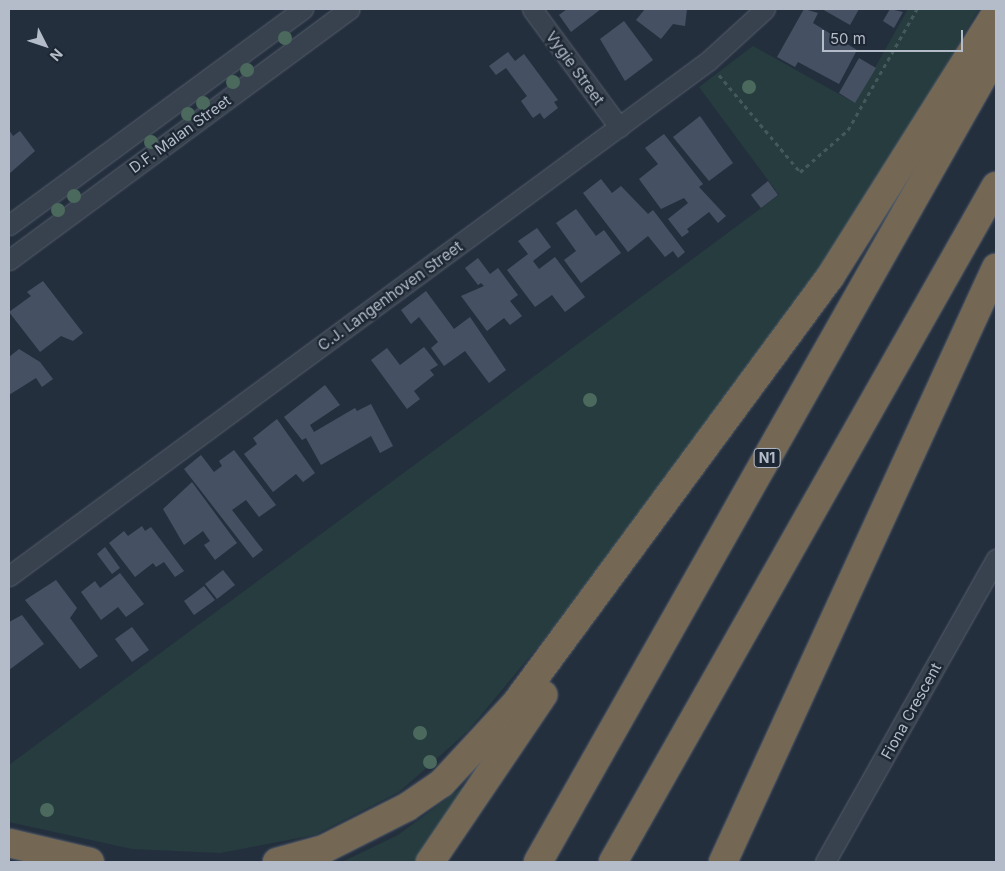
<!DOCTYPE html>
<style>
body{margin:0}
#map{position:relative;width:1005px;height:871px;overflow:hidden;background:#242f3e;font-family:Inter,sans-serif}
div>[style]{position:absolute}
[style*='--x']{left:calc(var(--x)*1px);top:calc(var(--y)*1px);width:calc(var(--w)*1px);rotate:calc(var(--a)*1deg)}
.green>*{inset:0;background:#263c3f}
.building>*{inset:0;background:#455162}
.path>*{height:3px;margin-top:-1.5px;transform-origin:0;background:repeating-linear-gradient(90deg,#44595c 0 4px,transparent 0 8px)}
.roads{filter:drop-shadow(0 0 1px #565f6c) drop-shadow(0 0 1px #565f6c)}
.minor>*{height:19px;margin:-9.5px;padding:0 9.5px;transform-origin:9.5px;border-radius:9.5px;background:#38414e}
.motorway>*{height:28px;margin:-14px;padding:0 14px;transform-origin:14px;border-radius:14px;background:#746855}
.trees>*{width:14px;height:14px;margin:-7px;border-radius:50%;background:#4b6a5d}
span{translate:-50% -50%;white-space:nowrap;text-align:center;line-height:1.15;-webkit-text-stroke:4.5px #1d2633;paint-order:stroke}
.shield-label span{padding:1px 4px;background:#1d2633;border:1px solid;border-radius:4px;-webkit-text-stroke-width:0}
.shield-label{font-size:14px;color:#b4bcc9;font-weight:700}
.street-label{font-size:15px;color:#b4bcc9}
.frame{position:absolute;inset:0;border:10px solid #b4bcc9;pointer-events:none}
.north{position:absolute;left:20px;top:20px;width:50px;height:50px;-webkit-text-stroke:4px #1d2633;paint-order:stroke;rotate:131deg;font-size:14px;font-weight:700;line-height:20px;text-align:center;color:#b4bcc9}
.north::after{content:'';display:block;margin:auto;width:18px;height:22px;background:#b4bcc9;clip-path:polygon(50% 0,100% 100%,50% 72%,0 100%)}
.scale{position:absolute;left:822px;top:30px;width:141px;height:22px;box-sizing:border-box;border:2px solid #b4bcc9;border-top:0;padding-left:6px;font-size:15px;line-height:18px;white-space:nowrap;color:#b4bcc9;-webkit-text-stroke:4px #1d2633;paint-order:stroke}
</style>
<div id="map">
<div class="green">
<i style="clip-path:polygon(908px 9px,979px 9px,889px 162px,789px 315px,541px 643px,468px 731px,399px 792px,315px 835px,220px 853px,132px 849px,9px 822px,9px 765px,779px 195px,699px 87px,753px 46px,855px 103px)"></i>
<i style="clip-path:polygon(476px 777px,424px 862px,342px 862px,398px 835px)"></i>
</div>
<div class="building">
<i style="clip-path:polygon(567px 9px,601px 9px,571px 32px,559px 15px)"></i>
<i style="clip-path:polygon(645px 9px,687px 9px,685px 26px,673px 24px,661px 39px,636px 20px)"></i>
<i style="clip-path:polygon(804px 9px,818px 13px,813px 23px,857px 50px,839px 84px,798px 62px,795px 67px,777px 57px)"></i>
<i style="clip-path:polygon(822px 9px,859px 9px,850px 25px)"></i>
<i style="clip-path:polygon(890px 9px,903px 12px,894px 28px,883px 21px)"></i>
<i style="clip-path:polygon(624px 21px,653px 60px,625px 81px,600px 39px)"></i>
<i style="clip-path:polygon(508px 52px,515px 61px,524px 54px,558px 100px,554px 102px,558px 108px,544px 119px,540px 113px,533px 118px,521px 101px,527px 96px,506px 68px,496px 75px,489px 66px)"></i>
<i style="clip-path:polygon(859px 58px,876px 68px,855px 103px,839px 93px)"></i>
<i style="clip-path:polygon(700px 116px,733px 163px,709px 181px,673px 137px)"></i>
<i style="clip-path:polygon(9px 130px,13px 136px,20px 131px,35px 151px,9px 174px)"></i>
<i style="clip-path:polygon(664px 134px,703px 184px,699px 187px,726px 216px,718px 223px,709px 212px,687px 229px,689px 232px,682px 237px,668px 219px,688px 203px,684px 198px,661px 209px,639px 179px,658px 164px,645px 148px)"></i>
<i style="clip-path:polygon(601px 179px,612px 193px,621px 186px,648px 214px,653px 210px,685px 252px,678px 258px,673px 251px,665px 257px,648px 236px,628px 252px,583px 193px)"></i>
<i style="clip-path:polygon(768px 181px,778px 195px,761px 208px,751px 195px)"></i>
<i style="clip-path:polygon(576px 209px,596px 236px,604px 230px,621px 253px,581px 283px,564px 260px,576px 251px,556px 223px)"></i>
<i style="clip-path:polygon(537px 228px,551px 247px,533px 261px,539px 269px,555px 257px,585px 297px,565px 312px,552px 295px,535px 307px,507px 270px,528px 254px,518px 241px)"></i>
<i style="clip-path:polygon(478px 258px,490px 274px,498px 268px,518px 295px,510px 301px,522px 316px,510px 325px,504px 318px,487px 331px,461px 296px,484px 286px,481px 283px,478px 285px,465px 268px)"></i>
<i style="clip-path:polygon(43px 281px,83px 333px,73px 341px,61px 336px,40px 352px,9px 312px,31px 296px,27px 292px)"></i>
<i style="clip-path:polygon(426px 291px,454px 329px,470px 317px,506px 370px,489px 383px,465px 351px,444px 366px,431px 348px,438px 342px,419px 317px,411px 324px,401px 310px)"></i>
<i style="clip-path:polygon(424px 347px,438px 365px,430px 370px,434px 375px,414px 391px,420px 399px,407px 409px,371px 360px,387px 348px,400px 365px)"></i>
<i style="clip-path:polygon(19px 349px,40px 362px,53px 379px,42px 387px,36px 378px,9px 395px,9px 357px)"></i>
<i style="clip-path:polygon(325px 385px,340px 405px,310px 425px,314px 432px,355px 408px,357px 411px,371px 404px,393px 446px,380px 453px,371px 436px,321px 465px,306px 438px,302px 440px,284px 417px)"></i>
<i style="clip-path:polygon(277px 419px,315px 473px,303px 482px,296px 474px,273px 492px,244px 454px,257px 444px,253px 438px)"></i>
<i style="clip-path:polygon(234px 450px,276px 505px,259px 517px,246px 500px,232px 510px,263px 550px,253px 558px,184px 469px,201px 455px,214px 472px,222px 466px,219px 461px)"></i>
<i style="clip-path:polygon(192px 482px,237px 543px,215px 560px,204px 545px,210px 541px,203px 531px,184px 545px,163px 509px)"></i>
<i style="clip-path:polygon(142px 526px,145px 531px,151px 527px,184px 571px,175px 577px,164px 562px,156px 567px,153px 563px,135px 577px,109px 543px,124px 531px,128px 536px)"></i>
<i style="clip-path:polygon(105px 547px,120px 568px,112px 574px,97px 554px)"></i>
<i style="clip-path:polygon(223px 570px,235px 585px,217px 599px,205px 584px)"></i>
<i style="clip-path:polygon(120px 573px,144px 604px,126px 617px,118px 607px,101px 620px,81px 592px,95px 581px,100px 588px)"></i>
<i style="clip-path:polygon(56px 580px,77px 608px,70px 618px,98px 656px,80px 669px,25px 600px)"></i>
<i style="clip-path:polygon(204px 586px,215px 600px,194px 615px,184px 601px)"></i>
<i style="clip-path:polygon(22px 615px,44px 644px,9px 670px,9px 622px)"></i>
<i style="clip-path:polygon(132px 627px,149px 650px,132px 662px,115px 639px)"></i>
</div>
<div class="path">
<i style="--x:719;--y:75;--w:126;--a:50.1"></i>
<i style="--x:800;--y:172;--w:64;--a:-41.2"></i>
<i style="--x:848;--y:130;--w:139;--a:-60.3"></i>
</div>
<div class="roads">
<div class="minor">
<i style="--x:532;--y:9;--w:147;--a:53.6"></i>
<i style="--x:9;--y:225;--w:365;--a:-36.3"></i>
<i style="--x:9;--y:260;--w:423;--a:-36.4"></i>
<i style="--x:9;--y:576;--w:868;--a:-36.38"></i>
<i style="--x:708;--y:61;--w:77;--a:-42.4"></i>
<i style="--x:825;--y:862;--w:348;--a:-60.6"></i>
</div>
<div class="motorway">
<i style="--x:9;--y:843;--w:83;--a:13.2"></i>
<i style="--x:277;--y:862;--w:49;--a:-15.5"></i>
<i style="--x:324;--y:849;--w:93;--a:-26.8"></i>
<i style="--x:407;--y:807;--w:42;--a:-34.4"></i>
<i style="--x:442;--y:783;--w:109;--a:-47.2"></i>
<i style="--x:516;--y:703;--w:529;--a:-53.61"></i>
<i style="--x:830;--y:277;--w:312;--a:-57.8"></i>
<i style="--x:430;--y:862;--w:202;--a:-55.9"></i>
<i style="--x:538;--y:862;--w:930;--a:-60.48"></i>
<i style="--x:613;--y:862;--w:777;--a:-60.47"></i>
<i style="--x:723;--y:862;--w:654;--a:-65.32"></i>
</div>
</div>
<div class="trees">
<i style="left:285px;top:38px"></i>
<i style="left:247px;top:70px"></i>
<i style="left:233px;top:82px"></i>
<i style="left:749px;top:87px"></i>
<i style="left:203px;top:103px"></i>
<i style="left:188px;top:114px"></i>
<i style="left:151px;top:142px"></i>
<i style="left:74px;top:196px"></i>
<i style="left:58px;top:210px"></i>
<i style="left:590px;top:400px"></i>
<i style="left:420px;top:733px"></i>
<i style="left:430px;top:762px"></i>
<i style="left:47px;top:810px"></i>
</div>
<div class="shield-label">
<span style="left:767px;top:458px">N1</span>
</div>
<div class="street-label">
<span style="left:575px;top:68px;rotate:54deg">Vygie Street</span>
<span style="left:180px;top:134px;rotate:-36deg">D.F. Malan Street</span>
<span style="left:390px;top:296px;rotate:-36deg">C.J. Langenhoven Street</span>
<span style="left:911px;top:711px;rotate:-61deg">Fiona Crescent</span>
</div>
<div class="frame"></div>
<div class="north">N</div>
<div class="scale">50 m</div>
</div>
